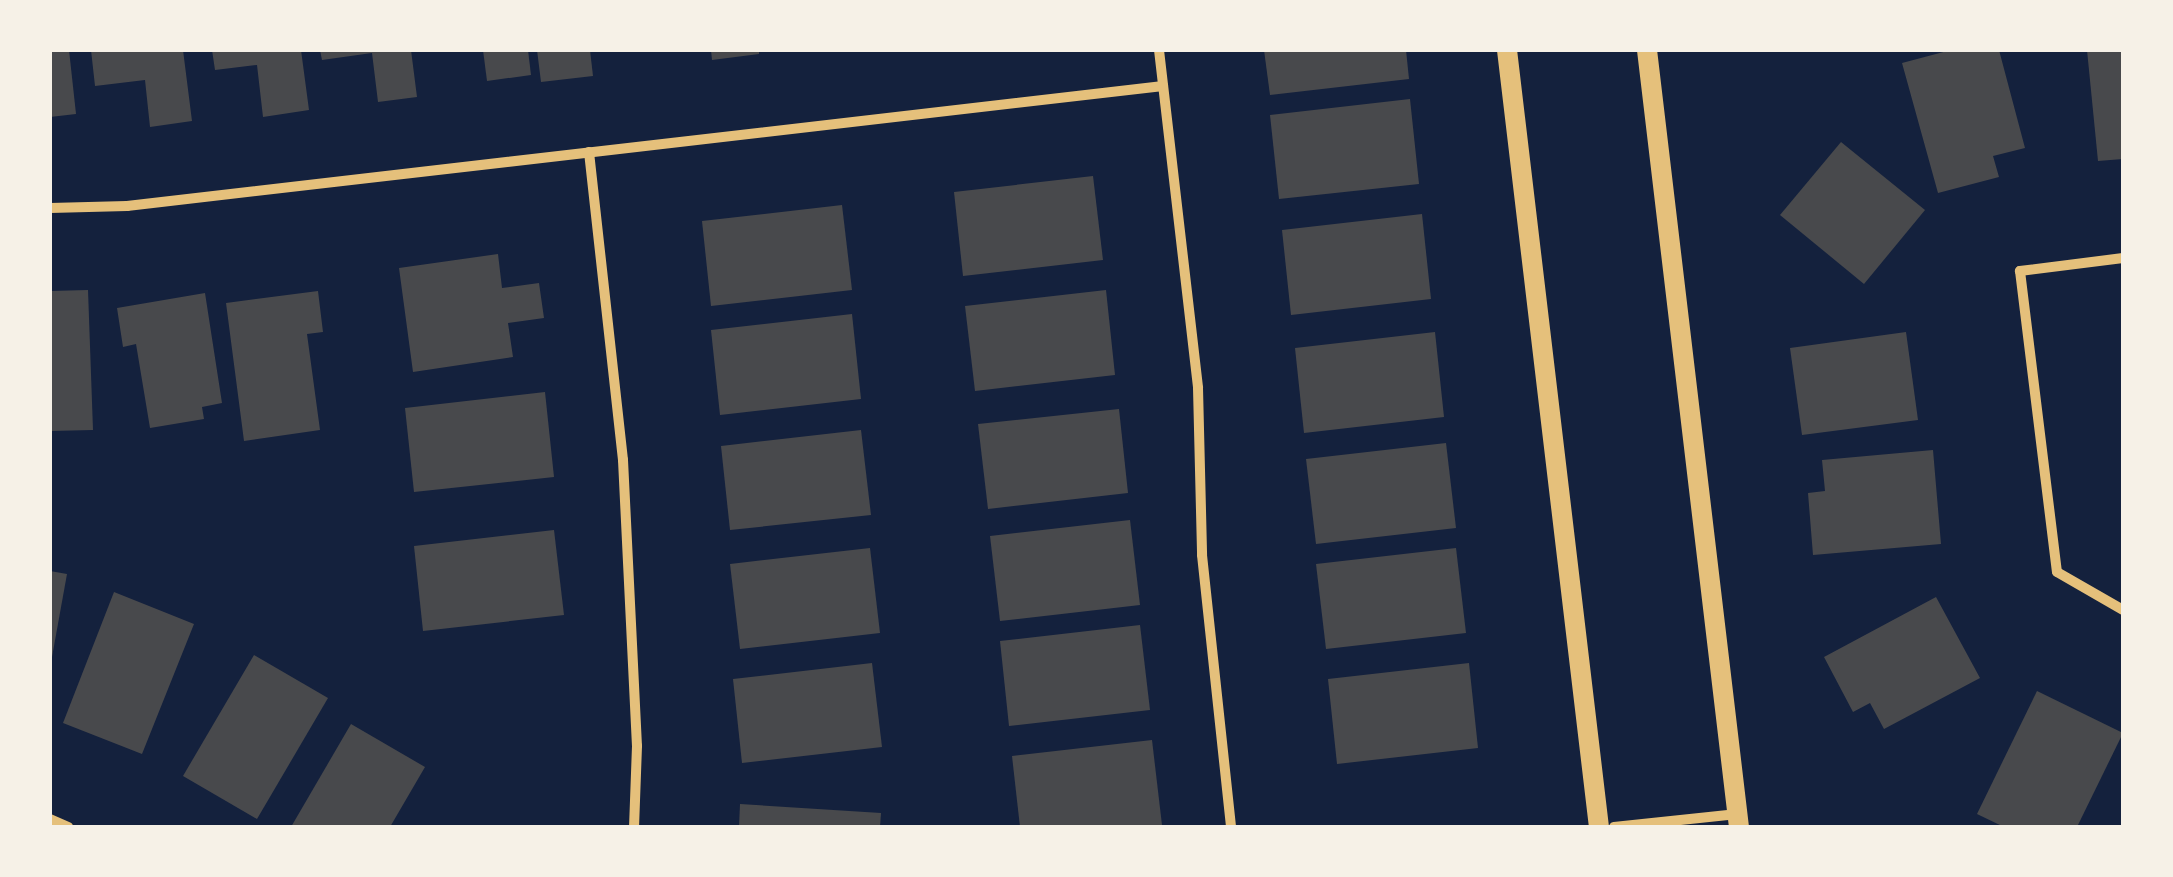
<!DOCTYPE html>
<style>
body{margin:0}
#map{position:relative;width:2173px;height:877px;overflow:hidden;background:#14213d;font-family:"Roboto Condensed",sans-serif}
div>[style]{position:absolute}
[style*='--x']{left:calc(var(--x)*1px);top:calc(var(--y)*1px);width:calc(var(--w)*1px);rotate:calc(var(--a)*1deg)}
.building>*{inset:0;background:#48494c}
.minor>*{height:10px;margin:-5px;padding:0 5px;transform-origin:5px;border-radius:5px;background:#e5c07b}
.secondary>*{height:20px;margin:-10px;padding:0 10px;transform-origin:10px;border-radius:10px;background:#e5c07b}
span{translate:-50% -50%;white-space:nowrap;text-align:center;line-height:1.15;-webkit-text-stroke:9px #f6f1e7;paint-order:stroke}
.frame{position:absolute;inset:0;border:52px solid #f6f1e7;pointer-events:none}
</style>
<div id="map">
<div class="building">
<i style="clip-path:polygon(50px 50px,69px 50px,76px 114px,50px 117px)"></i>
<i style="clip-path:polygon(91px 50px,183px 50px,192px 121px,150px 127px,145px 80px,95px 86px)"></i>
<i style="clip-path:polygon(212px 50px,301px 50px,309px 110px,263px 117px,257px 65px,215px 70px)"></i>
<i style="clip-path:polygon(320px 50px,411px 50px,417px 97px,378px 102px,372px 53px,322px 60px)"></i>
<i style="clip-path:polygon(483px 50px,528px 50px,531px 75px,487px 81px)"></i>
<i style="clip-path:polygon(537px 50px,590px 50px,593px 76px,541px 82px)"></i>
<i style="clip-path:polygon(711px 50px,759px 50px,759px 54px,712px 60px)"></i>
<i style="clip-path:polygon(1264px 50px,1406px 50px,1409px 79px,1270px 95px)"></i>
<i style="clip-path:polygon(1951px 50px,1999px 50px,2025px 148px,1993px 156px,1999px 177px,1938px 193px,1902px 63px)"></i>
<i style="clip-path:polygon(2087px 50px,2123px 50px,2123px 159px,2098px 161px)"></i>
<i style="clip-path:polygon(1410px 99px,1419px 184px,1279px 199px,1270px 115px)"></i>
<i style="clip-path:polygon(1841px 142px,1925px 210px,1864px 284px,1780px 215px)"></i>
<i style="clip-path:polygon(1093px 176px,1103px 260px,963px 276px,954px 192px)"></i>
<i style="clip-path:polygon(842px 205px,852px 290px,711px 306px,702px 221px)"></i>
<i style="clip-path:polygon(1422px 214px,1431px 299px,1291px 315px,1282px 230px)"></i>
<i style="clip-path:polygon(498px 254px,502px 288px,539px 283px,544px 318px,508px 323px,513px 357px,413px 372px,399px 268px)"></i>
<i style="clip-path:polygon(88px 290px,93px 430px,50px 431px,50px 291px)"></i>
<i style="clip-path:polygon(1106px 290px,1115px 375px,975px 391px,965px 306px)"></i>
<i style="clip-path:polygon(318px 291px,323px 332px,307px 334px,320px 430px,244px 441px,226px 303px)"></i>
<i style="clip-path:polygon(205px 293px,222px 403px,202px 407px,204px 419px,150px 428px,136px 344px,123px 347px,117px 308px)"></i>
<i style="clip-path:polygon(852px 314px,861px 399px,720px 415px,711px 330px)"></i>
<i style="clip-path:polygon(1435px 332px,1444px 417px,1304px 433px,1295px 348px)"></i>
<i style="clip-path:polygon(1906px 332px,1918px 420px,1802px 435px,1790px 348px)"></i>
<i style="clip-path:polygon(545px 392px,554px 477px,414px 492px,405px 408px)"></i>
<i style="clip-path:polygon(1119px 409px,1128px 493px,988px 509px,978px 424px)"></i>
<i style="clip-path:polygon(861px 430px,871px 515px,730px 530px,721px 446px)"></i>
<i style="clip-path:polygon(1446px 443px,1456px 528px,1316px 544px,1306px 459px)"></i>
<i style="clip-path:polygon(1933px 450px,1941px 544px,1813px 555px,1808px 493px,1825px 491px,1822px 460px)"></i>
<i style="clip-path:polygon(1130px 520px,1140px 605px,1000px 621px,990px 536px)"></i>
<i style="clip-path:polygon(554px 530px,564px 615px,423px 631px,414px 546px)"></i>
<i style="clip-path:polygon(870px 548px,880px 633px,740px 649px,730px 564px)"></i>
<i style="clip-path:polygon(1456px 548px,1466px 633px,1326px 649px,1316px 564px)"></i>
<i style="clip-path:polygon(50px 571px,67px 574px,52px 657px,50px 657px)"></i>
<i style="clip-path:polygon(114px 592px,194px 624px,142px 754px,63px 723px)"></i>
<i style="clip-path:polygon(1936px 597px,1980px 678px,1884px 729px,1870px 703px,1853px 712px,1824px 657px)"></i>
<i style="clip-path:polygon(1140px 625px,1150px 710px,1009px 726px,1000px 641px)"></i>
<i style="clip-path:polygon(254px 655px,328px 698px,257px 819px,183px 776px)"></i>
<i style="clip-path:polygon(872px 663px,882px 747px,742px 763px,733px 679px)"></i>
<i style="clip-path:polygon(1469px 663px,1478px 748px,1337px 764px,1328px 679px)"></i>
<i style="clip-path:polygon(2037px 691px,2123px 733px,2077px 827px,2004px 827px,1977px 814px)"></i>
<i style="clip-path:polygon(351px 724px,425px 767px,390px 827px,291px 827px)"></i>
<i style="clip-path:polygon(1152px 740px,1162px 825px,1020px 827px,1012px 756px)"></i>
<i style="clip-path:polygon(740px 804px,881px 813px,880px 827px,739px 827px)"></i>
</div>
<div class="minor">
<i style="--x:1159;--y:50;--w:340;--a:83.4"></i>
<i style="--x:1198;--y:388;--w:167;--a:88.6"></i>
<i style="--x:1202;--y:555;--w:274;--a:83.9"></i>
<i style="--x:589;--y:152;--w:310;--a:83.7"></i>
<i style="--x:623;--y:460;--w:286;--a:87.2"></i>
<i style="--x:637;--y:746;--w:81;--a:92.1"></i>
<i style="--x:50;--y:208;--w:77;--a:-1.5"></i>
<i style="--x:127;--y:206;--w:1043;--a:-6.61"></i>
<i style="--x:2123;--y:258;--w:104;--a:172.8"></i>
<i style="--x:2020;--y:271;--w:303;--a:83"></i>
<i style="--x:2057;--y:572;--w:76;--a:29.9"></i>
<i style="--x:50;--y:819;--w:20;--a:24"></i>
<i style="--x:1614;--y:827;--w:124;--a:-6"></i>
</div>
<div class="secondary">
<i style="--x:1507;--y:50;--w:782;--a:83.25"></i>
<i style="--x:1647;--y:50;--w:782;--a:83.25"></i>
</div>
<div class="frame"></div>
</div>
